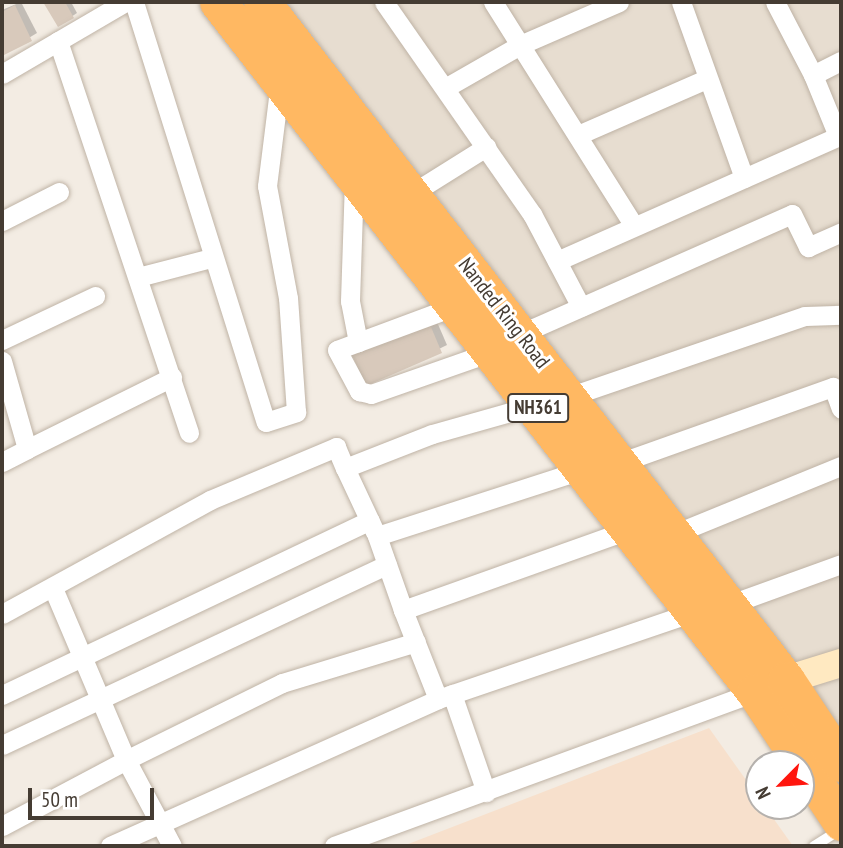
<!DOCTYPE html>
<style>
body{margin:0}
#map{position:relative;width:843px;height:848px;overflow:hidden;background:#f3ece3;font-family:"PT Sans Narrow",sans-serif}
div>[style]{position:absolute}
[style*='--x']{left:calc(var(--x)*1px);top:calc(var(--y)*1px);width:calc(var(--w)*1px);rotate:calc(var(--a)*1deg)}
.residential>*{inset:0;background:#e7ddd0}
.commercial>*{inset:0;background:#f7e0cc}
.shadow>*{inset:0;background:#0003}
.building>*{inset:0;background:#d8c9bb}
.roads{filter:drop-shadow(0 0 2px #bfb3a5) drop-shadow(0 0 2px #bfb3a5)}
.lane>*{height:10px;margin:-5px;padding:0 5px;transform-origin:5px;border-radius:5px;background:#fff}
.street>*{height:19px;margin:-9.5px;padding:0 9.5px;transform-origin:9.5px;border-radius:9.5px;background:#fff}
.secondary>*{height:28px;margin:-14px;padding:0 14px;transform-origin:14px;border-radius:14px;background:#ffe9c1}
.highway>*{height:37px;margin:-18.5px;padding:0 18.5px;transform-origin:18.5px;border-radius:18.5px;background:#ffb862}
span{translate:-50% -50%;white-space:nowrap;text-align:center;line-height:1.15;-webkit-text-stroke:6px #fff;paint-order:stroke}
.shield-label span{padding:2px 5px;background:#fff;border:2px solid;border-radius:5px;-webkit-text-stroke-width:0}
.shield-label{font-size:19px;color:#453c33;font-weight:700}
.street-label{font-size:21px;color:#453c33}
.frame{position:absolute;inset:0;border:4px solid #453c33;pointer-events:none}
.north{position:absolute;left:745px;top:750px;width:70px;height:70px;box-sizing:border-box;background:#fff;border:2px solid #b5b1ad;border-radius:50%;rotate:245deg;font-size:19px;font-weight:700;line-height:28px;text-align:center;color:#453c33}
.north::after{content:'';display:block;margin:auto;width:24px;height:32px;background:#ff160e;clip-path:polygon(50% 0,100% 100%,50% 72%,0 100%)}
.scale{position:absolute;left:28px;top:788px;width:126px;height:32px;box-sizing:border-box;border:4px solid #453c33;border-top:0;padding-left:9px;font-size:21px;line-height:24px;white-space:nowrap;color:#453c33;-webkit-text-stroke:5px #fff;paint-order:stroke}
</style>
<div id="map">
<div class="residential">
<i style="clip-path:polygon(259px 2px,841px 2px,841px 771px)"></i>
</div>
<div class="commercial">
<i style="clip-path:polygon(709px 728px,793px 846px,403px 846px)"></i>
</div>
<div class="shadow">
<i style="clip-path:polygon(21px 2px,37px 33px,2px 54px,2px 10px)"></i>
<i style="clip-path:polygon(45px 2px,71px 2px,77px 13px,59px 25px)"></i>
<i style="clip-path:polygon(434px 315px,447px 345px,367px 384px)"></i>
</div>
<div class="building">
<i style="clip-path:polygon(43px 2px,65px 2px,74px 18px,58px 27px)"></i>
<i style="clip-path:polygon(15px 5px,32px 41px,2px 56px,2px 12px)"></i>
<i style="clip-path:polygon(428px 320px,442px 353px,366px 386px,351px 353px)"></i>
</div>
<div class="roads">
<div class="lane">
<i style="--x:814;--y:846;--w:31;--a:-32"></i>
</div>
<div class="street">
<i style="--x:134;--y:2;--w:440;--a:72.6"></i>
<i style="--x:266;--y:422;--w:32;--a:-18"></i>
<i style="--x:296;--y:412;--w:114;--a:-94"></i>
<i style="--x:288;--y:298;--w:114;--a:-100.6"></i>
<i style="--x:267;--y:186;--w:105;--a:-82.9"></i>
<i style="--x:384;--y:2;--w:259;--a:55.1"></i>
<i style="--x:532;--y:214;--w:105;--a:62.2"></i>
<i style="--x:493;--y:2;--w:265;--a:57.8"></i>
<i style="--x:681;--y:2;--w:187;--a:70.3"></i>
<i style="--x:775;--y:2;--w:82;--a:62.5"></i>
<i style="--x:813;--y:75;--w:31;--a:-27"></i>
<i style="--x:58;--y:41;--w:413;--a:71.5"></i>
<i style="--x:2;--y:74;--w:143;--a:-30.3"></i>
<i style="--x:813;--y:75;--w:66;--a:67.7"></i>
<i style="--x:445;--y:88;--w:86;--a:-29.8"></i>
<i style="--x:520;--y:45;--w:108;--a:-23.5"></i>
<i style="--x:578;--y:135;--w:140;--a:-23.6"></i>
<i style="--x:354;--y:180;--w:121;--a:91.9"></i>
<i style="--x:350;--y:301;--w:42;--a:79"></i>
<i style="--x:411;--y:194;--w:89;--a:-32.1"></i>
<i style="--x:2;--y:221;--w:64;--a:-27"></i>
<i style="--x:557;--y:261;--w:311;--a:-23.9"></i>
<i style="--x:138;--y:277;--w:75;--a:-14.6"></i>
<i style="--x:458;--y:305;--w:129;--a:159.6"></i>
<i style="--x:337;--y:350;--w:47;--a:61.8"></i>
<i style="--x:359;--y:391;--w:12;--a:14"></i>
<i style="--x:371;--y:394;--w:130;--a:-19.3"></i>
<i style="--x:520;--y:334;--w:297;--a:-23.8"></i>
<i style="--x:792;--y:214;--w:37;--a:64"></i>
<i style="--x:808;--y:247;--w:36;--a:-24"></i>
<i style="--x:2;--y:340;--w:103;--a:-25.3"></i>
<i style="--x:2;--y:361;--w:91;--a:74.1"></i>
<i style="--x:27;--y:449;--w:162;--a:-26.4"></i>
<i style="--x:568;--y:397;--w:250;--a:-18.9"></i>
<i style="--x:805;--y:316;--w:36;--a:-2"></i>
<i style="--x:2;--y:462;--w:28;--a:-27"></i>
<i style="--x:619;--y:463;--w:227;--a:-19.6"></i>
<i style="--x:833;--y:387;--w:23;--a:70"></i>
<i style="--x:345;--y:468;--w:71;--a:64.9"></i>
<i style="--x:674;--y:534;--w:180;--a:-22.2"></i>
<i style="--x:728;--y:605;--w:120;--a:-19.9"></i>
<i style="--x:403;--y:610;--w:78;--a:-109.4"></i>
<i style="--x:377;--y:536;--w:218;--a:-17.9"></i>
<i style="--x:2;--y:614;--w:237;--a:-28.7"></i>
<i style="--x:210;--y:500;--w:137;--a:-22.8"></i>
<i style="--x:336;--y:447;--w:23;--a:67"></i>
<i style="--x:345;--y:468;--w:93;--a:-21.3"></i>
<i style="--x:432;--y:434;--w:107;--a:-15.7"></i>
<i style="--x:452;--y:694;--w:104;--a:70.9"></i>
<i style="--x:2;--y:695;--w:407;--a:-25.4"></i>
<i style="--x:438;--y:699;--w:96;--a:-111.5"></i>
<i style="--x:403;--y:610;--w:241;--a:-19.6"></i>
<i style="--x:2;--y:745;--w:425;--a:-25.1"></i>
<i style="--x:2;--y:826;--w:140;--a:-28"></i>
<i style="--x:126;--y:760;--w:187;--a:-113"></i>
<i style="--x:110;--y:846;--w:359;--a:-24.1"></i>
<i style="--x:438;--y:699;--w:269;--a:-18.8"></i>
<i style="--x:172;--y:846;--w:98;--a:-118.1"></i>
<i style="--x:126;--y:760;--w:174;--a:-26.3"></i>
<i style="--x:282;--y:683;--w:140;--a:-17"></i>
<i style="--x:334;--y:846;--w:448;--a:-20.1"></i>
</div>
<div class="secondary">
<i style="--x:786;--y:680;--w:58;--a:-17.2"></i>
</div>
<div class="highway">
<i style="--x:218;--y:2;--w:874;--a:52.11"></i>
<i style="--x:755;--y:692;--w:156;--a:56.5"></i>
<i style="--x:262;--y:2;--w:857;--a:52.3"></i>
<i style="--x:786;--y:680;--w:100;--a:56.5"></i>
</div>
</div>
<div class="shield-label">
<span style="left:538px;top:408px">NH361</span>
</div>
<div class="street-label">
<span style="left:504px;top:313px;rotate:52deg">Nanded Ring Road</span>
</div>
<div class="frame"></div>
<div class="north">N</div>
<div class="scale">50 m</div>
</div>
